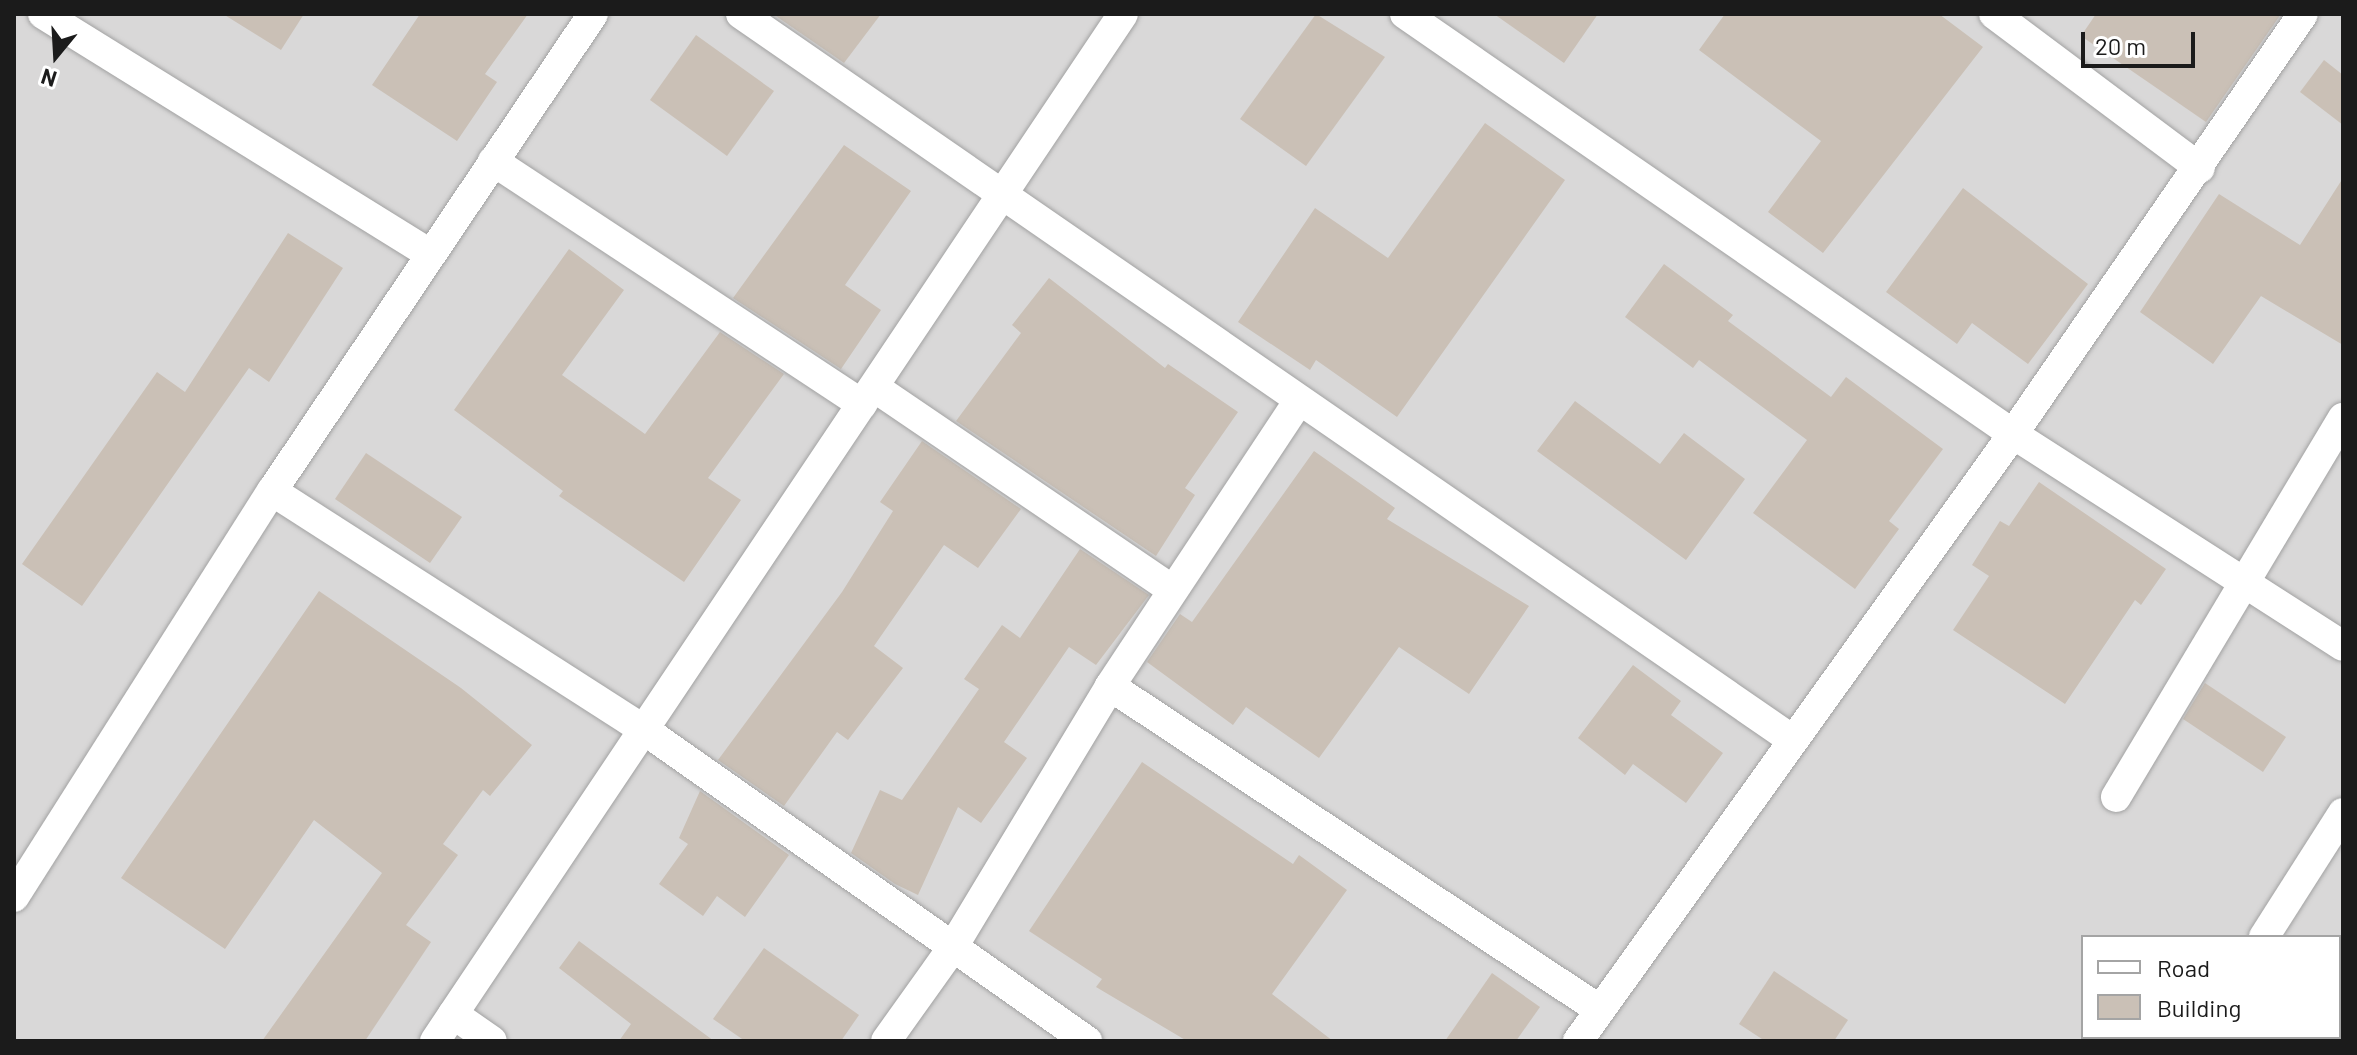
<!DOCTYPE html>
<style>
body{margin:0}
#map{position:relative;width:2357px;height:1055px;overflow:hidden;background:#eeeae0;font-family:Barlow,sans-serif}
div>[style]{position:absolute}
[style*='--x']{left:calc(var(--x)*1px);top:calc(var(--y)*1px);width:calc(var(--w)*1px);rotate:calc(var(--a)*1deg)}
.residential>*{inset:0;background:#d9d8d8}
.building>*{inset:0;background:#cac0b6}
.roads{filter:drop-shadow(0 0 2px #a2a2a2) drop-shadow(0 0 2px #a2a2a2)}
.minor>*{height:30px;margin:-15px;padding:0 15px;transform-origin:15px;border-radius:15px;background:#fff}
span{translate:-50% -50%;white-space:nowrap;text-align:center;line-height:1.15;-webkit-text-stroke:6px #fff;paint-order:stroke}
.frame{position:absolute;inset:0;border:16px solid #1b1b1b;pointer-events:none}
.legend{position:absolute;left:2081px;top:935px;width:260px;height:104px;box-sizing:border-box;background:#fff;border:2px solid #a4a4a4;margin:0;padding:10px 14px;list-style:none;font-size:24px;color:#1b1b1b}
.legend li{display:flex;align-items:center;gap:16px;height:40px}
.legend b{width:40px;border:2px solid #a4a4a4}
.north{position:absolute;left:16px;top:16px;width:80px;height:80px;-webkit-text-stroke:6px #fff;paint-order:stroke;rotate:198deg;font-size:22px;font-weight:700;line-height:32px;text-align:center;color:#1b1b1b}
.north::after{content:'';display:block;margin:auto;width:28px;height:36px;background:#1b1b1b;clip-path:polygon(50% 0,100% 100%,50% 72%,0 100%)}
.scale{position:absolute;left:2081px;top:32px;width:114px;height:36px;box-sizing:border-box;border:4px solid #1b1b1b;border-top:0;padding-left:10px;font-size:24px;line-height:28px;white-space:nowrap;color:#1b1b1b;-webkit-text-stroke:6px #fff;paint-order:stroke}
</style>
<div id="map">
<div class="residential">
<i style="clip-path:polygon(evenodd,14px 14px,2343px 14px,2343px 1041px,14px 1041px,14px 14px,2083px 937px,2339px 937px,2339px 1037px,2083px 1037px,2083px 937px)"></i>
</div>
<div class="building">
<i style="clip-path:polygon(223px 14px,304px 14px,281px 50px)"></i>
<i style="clip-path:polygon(420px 14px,528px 14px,485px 74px,497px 82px,457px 141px,372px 85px)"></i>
<i style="clip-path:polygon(773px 14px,881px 14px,844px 63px)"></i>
<i style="clip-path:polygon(1316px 14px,1385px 57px,1306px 166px,1240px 119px)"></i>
<i style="clip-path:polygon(1494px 14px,1598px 14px,1564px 63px)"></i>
<i style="clip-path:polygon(1725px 14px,1939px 14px,1983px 47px,1823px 253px,1768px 212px,1821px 141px,1699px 50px)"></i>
<i style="clip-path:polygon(2096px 14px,2281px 14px,2206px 122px,2081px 36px)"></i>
<i style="clip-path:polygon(696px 35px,774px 91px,727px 156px,650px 100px)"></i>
<i style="clip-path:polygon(2324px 60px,2343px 75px,2343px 125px,2300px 92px)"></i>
<i style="clip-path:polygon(1485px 123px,1565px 180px,1397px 417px,1316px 360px,1310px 370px,1238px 322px,1315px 208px,1388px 258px)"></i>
<i style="clip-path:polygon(844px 145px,911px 191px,845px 285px,881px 310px,841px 369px,733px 298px)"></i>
<i style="clip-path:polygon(2343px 178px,2343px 345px,2261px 296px,2213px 364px,2140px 312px,2219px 194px,2300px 245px)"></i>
<i style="clip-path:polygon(1963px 188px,2088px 284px,2028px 364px,1972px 323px,1957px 344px,1886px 292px)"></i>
<i style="clip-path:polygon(288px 233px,343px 268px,269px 382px,249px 368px,82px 606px,22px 564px,157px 372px,185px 392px)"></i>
<i style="clip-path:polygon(569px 249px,624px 290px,562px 375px,645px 434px,720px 332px,784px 374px,708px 478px,741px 500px,684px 582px,559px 496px,563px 491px,454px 410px)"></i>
<i style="clip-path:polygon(1664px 264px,1733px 315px,1728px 321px,1831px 397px,1846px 377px,1943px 449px,1889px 521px,1899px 529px,1855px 589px,1753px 513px,1807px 440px,1699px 360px,1693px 368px,1625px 317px)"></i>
<i style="clip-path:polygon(1049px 278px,1165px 368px,1168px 364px,1238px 412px,1185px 488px,1195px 495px,1156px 556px,956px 421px,1021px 333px,1012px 325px)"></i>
<i style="clip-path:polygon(1575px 401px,1660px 464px,1684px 433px,1745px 479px,1686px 560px,1537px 451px)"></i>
<i style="clip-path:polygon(922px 441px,1021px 509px,978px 568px,944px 545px,874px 646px,903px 668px,848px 740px,837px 732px,784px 806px,718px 760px,842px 592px,893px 511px,880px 502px)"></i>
<i style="clip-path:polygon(1314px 451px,1395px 508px,1387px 519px,1529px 606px,1469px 694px,1399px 647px,1319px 758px,1246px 707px,1233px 725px,1147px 662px,1180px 614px,1192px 622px)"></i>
<i style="clip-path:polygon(366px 453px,462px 517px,430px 563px,335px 499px)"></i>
<i style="clip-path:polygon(2039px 482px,2166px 569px,2141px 605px,2135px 600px,2065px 704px,1953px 630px,1989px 576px,1972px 565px,2000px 521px,2009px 526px)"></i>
<i style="clip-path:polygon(1080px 549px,1149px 595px,1096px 665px,1069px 647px,1004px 742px,1027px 758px,981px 823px,958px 807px,918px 895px,895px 884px,851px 853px,880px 790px,902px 800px,979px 689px,964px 679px,1002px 625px,1020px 638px)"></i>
<i style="clip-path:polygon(319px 591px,461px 688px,532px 745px,490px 796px,483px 790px,443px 844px,458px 855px,406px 925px,431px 942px,365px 1041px,262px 1041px,382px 873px,314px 820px,225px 949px,121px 878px)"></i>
<i style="clip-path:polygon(1633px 665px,1681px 701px,1671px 715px,1723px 753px,1686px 803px,1633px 764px,1625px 775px,1578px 738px)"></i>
<i style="clip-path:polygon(2205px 683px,2286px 737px,2263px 772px,2183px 719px)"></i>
<i style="clip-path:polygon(1142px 762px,1293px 864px,1299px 855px,1347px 890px,1272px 994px,1333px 1041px,1187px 1041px,1096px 987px,1102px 979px,1029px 931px)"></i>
<i style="clip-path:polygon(700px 791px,789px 855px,745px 917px,717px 896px,703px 916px,659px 884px,688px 844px,679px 838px)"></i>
<i style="clip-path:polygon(579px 941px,714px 1041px,619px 1041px,631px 1024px,559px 968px)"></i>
<i style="clip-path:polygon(764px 948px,859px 1015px,841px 1041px,745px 1041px,713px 1019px)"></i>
<i style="clip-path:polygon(1774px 971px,1848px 1020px,1834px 1041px,1765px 1041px,1739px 1024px)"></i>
<i style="clip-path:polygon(1492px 973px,1540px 1007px,1516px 1041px,1445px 1041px)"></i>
</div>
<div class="roads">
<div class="minor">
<i style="--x:43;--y:14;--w:455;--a:31.8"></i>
<i style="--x:741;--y:14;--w:1276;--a:34.62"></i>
<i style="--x:1405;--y:14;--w:739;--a:34.64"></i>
<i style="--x:2013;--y:434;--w:392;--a:32.7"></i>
<i style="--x:1994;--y:14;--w:257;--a:36.8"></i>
<i style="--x:493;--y:161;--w:442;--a:33.4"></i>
<i style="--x:874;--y:387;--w:361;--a:34.2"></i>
<i style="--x:272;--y:491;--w:441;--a:32.7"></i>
<i style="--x:643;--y:729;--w:543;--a:35.1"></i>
<i style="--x:1110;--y:686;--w:587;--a:33.47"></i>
<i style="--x:2116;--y:797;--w:442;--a:-59.1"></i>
<i style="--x:14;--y:897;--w:481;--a:-57.6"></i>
<i style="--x:272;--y:491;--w:575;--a:-56.06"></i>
<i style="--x:2264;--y:937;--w:147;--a:-57.5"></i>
<i style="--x:453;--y:1014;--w:47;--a:34.7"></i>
<i style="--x:435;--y:1041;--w:1236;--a:-56.18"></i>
<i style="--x:886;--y:1041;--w:112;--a:-54.5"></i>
<i style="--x:951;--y:950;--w:308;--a:-58.9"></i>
<i style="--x:1110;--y:686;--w:341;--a:-56.5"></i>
<i style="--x:1578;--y:1041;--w:747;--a:-54.37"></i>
<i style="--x:2013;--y:434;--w:510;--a:-55.38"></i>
<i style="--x:2197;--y:1041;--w:5;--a:-53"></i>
</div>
</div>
<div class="frame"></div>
<ul class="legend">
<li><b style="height:10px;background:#fff"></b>Road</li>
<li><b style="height:22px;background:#cac0b6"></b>Building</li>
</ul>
<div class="north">N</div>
<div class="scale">20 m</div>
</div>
